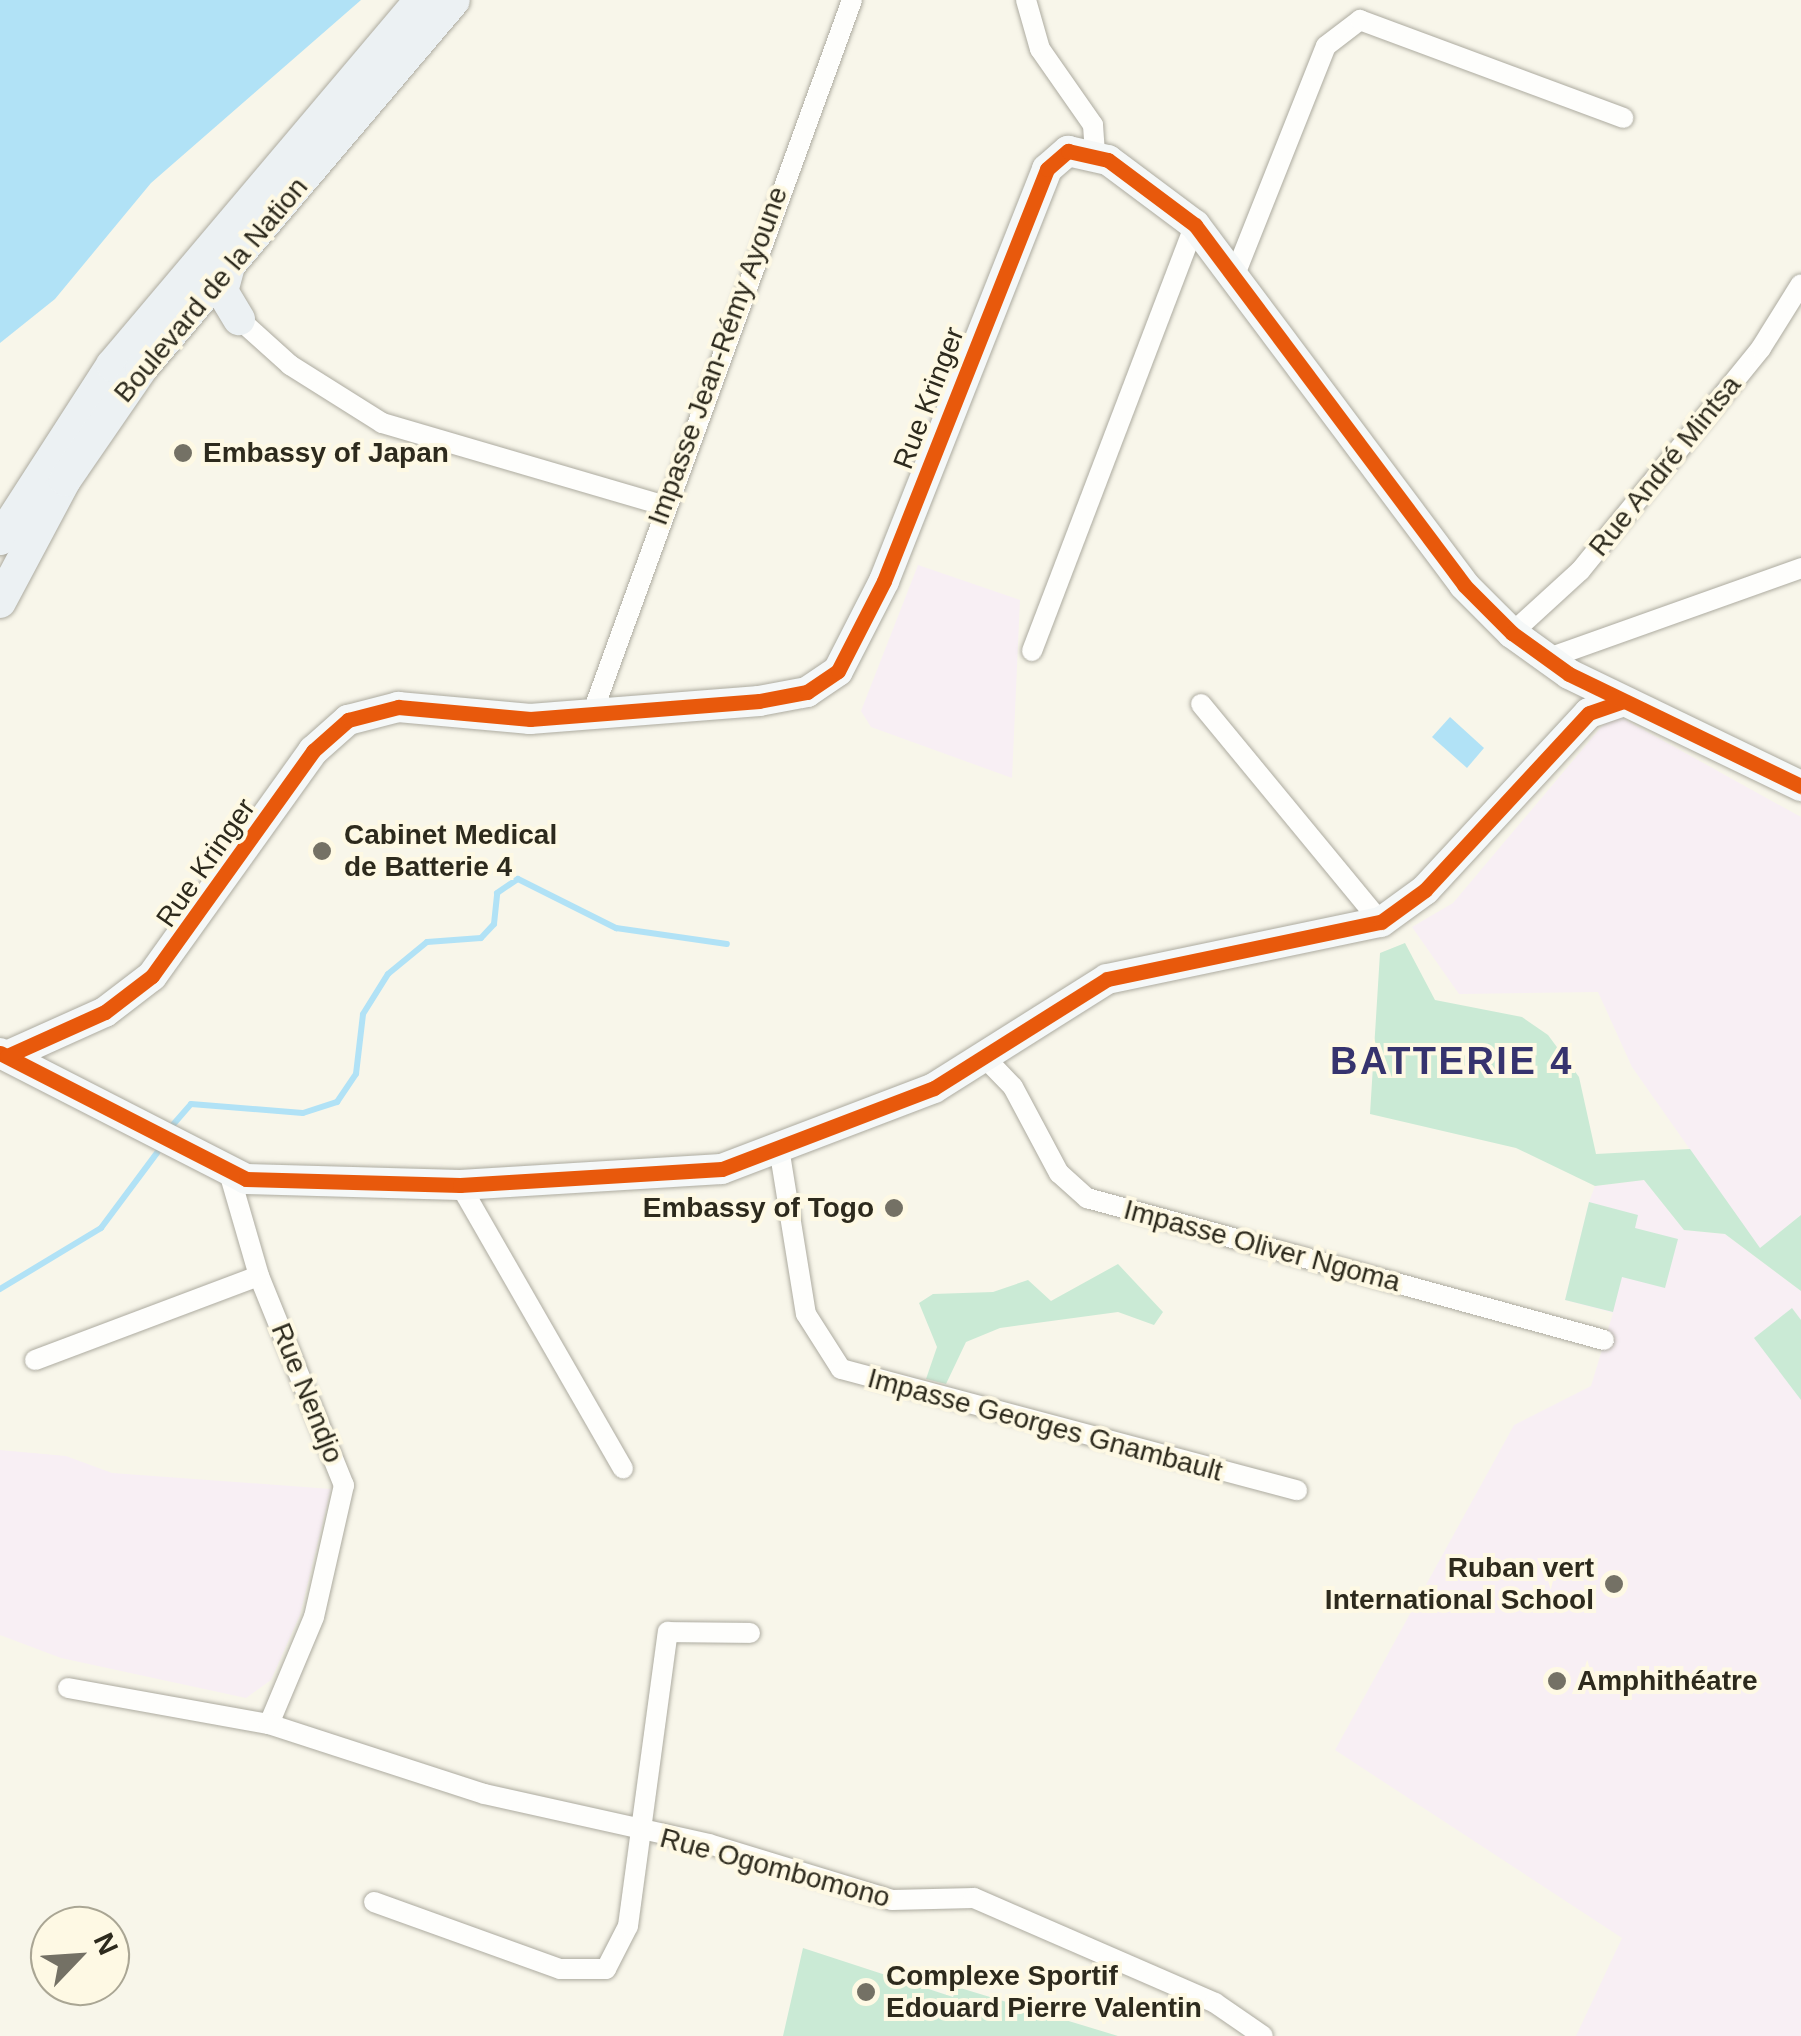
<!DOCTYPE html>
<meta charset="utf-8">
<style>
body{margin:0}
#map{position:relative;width:1801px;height:2036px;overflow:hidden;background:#f8f6ea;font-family:Arial,sans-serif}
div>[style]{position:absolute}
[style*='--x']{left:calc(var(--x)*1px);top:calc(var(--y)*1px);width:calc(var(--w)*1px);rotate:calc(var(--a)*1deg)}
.education>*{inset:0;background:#f8eff4}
.green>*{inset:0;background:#caead5}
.water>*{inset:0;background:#b1e2f6}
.stream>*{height:6px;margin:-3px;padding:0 3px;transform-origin:3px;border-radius:3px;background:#b1e2f6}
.roads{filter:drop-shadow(0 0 2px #adaba0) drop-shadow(0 0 2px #adaba0)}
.street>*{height:20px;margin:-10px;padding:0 10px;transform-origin:10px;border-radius:10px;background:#fefefc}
.secondary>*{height:30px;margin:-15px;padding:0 15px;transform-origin:15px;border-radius:15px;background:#f5f8f8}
.primary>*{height:32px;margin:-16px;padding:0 16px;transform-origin:16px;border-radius:16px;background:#ecf1f3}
.cycleway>*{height:15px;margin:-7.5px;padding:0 7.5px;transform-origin:7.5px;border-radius:7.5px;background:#e8590c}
.dots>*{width:28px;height:28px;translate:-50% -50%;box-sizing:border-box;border:5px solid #fef9e4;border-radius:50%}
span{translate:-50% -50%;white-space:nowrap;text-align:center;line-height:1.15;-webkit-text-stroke:8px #fef9e4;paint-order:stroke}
.street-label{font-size:28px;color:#2d2a1d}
.poi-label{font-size:28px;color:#2d2a1d;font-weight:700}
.left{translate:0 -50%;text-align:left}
.right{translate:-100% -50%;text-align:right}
.district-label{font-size:38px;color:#36336e;font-weight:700;letter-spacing:2.5px}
.north{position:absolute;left:30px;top:1906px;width:100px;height:100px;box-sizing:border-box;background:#fef9e4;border:2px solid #aaa694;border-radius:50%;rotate:65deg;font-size:28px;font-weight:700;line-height:40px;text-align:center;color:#2d2a1d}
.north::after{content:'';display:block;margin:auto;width:35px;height:45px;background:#747165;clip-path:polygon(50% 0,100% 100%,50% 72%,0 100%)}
</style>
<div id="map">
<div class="education">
<i style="clip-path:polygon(918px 565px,1020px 600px,1012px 778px,871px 727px,861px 711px)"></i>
<i style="clip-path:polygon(1613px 713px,1801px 817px,1801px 1215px,1760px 1249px,1632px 1067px,1598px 992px,1459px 994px,1412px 927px,1453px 903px)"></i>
<i style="clip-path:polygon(1644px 1180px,1684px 1230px,1725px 1234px,1801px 1291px,1801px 2036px,1576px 2036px,1622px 1938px,1335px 1750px,1514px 1425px,1591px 1386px,1613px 1313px,1565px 1300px,1589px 1202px,1595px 1186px)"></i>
<i style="clip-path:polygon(0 1450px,66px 1456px,112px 1473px,331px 1489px,300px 1615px,271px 1680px,246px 1698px,61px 1658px,0 1635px)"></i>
</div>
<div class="green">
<i style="clip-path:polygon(1405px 943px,1435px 1000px,1522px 1017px,1548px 1035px,1579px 1077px,1596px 1154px,1690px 1149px,1760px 1248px,1801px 1215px,1801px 1291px,1725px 1234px,1684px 1230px,1644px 1180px,1595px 1186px,1516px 1148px,1370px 1114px,1380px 953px)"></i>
<i style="clip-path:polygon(1589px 1202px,1638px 1215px,1635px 1228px,1678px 1239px,1665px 1288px,1622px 1277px,1613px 1312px,1565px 1300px)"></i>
<i style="clip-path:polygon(1118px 1264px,1163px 1312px,1154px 1325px,1118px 1312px,1000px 1328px,966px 1342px,946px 1384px,926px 1379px,937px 1347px,919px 1303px,933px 1294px,993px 1292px,1028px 1280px,1051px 1301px)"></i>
<i style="clip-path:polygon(1792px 1308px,1801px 1320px,1801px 1400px,1754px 1338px)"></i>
<i style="clip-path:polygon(803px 1948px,953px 1997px,957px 1987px,1118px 2036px,783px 2036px)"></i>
</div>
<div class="water">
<i style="clip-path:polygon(0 0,361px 0,151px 183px,55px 299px,0 343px)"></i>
<i style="clip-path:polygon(1450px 717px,1484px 748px,1467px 768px,1432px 737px)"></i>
</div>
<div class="stream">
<i style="--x:171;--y:1127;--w:30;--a:-49"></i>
<i style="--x:191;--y:1104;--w:112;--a:4.6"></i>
<i style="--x:303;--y:1113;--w:36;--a:-18"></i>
<i style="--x:337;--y:1102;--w:34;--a:-56"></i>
<i style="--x:356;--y:1074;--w:60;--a:-83.3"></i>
<i style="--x:363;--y:1014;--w:47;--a:-58"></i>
<i style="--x:388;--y:974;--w:50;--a:-39.4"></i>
<i style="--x:427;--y:942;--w:54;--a:-4.2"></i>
<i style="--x:481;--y:938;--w:19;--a:-47"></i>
<i style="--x:494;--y:924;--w:31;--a:-84"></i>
<i style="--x:497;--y:893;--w:25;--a:-34"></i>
<i style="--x:518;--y:879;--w:110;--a:26.6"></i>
<i style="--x:616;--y:928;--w:112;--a:8.2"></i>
<i style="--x:0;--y:1289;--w:118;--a:-31.1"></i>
<i style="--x:101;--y:1228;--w:94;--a:-53.3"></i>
</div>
<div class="roads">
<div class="street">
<i style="--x:1026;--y:0;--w:51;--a:74.1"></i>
<i style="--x:1040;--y:49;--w:93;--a:55.1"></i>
<i style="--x:1093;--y:125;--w:30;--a:86"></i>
<i style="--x:1236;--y:272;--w:243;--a:-68.3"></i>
<i style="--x:1326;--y:46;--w:43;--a:-37.4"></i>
<i style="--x:1360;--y:20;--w:281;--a:20.4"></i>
<i style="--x:239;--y:319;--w:69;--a:42"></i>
<i style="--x:290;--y:365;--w:109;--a:32.2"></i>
<i style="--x:382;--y:423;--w:292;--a:16.3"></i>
<i style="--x:1512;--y:633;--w:92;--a:-42.4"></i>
<i style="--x:1580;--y:571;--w:287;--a:-50.9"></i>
<i style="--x:1761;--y:348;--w:75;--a:-58"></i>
<i style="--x:1032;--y:651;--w:456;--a:-69.1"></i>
<i style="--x:1546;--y:659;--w:271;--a:-19.6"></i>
<i style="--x:1201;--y:704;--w:283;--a:50.5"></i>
<i style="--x:592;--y:714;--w:760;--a:-69.99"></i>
<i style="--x:987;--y:1060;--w:37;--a:46"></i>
<i style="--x:1013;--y:1087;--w:98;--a:61.9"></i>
<i style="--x:1059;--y:1173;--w:38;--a:42"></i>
<i style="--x:1087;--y:1198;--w:536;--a:15.36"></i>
<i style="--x:780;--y:1154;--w:162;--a:80.8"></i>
<i style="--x:806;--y:1314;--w:65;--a:57.5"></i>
<i style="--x:841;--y:1369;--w:472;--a:14.9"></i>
<i style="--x:230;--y:1176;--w:104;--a:73.8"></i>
<i style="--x:259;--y:1276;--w:226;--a:67.9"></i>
<i style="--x:344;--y:1485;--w:135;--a:102.8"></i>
<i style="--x:314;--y:1617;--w:116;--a:112.8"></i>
<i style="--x:460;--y:1185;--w:327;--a:60.1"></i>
<i style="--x:35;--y:1360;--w:239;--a:-20.6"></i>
<i style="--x:68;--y:1688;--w:204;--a:10.2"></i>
<i style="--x:269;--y:1724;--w:226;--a:18"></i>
<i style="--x:484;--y:1794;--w:230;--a:12.5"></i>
<i style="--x:709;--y:1844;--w:191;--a:17"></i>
<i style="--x:892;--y:1900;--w:82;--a:-1.4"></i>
<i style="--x:974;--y:1898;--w:263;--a:23.5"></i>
<i style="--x:1215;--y:2003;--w:58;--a:34.5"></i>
<i style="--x:374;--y:1902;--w:198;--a:19.8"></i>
<i style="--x:560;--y:1969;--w:46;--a:0"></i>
<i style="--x:606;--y:1969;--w:48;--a:-62.9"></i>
<i style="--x:628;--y:1926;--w:297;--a:-82.3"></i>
<i style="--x:668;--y:1632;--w:82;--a:0.7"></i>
</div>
<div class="secondary">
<i style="--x:0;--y:1053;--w:276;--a:27.1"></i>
<i style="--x:246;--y:1179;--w:214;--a:1.6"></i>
<i style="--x:460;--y:1185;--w:262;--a:-3.5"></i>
<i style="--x:722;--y:1169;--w:227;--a:-20.9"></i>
<i style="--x:934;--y:1088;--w:204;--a:-32.2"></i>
<i style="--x:1107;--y:979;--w:280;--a:-11.8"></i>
<i style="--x:1381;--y:922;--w:54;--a:-36"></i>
<i style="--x:1425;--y:890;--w:241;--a:-47.2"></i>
<i style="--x:1589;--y:713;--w:36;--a:-19"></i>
<i style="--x:7;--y:1056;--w:107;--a:-24.2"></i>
<i style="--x:105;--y:1012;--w:59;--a:-37.5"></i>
<i style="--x:152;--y:976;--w:277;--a:-54.4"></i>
<i style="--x:313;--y:751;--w:47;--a:-41.5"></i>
<i style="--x:348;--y:720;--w:52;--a:-14.6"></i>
<i style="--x:398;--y:707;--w:133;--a:5.2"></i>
<i style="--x:530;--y:719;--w:230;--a:-4.5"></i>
<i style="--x:759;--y:701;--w:49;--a:-10.6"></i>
<i style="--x:807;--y:692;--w:37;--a:-34"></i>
<i style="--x:838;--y:671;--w:101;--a:-62.9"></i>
<i style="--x:884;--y:581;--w:443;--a:-68.4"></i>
<i style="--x:1047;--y:169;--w:28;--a:-41"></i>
<i style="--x:1068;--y:151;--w:41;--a:12.7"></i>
<i style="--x:1108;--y:160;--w:109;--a:36.8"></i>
<i style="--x:1195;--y:225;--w:449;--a:53.2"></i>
<i style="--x:1464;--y:585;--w:68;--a:45"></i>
<i style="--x:1512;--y:633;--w:70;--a:35.7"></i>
<i style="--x:1569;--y:674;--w:258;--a:25.8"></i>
</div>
<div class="primary">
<i style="--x:230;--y:262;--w:30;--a:105"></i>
<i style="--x:222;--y:291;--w:33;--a:59"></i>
<i style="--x:0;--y:539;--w:207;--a:-57.2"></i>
<i style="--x:112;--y:365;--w:478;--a:-49.8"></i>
<i style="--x:0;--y:602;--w:138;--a:-62"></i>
<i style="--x:65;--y:480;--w:136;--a:-55.5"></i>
<i style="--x:142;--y:368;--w:482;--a:-49.7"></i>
</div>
</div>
<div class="cycleway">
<i style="--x:0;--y:1053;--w:276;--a:27.1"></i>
<i style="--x:246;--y:1179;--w:214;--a:1.6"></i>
<i style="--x:460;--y:1185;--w:262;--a:-3.5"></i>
<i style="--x:722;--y:1169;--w:227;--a:-20.9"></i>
<i style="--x:934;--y:1088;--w:204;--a:-32.2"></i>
<i style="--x:1107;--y:979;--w:280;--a:-11.8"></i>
<i style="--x:1381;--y:922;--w:54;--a:-36"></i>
<i style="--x:1425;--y:890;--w:241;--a:-47.2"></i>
<i style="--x:1589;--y:713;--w:36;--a:-19"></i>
<i style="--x:7;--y:1056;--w:107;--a:-24.2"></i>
<i style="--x:105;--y:1012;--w:59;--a:-37.5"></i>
<i style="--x:152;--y:976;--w:277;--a:-54.4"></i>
<i style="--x:313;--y:751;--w:47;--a:-41.5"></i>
<i style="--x:348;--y:720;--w:52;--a:-14.6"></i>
<i style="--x:398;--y:707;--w:133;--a:5.2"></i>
<i style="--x:530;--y:719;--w:230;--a:-4.5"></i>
<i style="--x:759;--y:701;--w:49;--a:-10.6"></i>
<i style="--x:807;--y:692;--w:37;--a:-34"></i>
<i style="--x:838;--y:671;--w:101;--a:-62.9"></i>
<i style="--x:884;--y:581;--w:443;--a:-68.4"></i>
<i style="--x:1047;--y:169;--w:28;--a:-41"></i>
<i style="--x:1068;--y:151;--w:41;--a:12.7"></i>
<i style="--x:1108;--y:160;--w:109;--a:36.8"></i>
<i style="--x:1195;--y:225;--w:449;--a:53.2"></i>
<i style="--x:1464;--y:585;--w:68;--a:45"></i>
<i style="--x:1512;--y:633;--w:70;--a:35.7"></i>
<i style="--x:1569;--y:674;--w:258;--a:25.8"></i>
</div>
<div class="dots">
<i style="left:183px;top:453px;background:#747165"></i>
<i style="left:322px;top:851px;background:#747165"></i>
<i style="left:894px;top:1208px;background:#747165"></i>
<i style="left:1614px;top:1584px;background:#747165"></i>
<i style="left:1557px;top:1681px;background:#747165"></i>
<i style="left:866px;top:1992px;background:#747165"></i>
</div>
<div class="street-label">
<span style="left:211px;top:290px;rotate:-50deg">Boulevard de la Nation</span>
<span style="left:718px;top:356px;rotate:-70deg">Impasse Jean-Rémy Ayoune</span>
<span style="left:929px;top:398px;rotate:-69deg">Rue Kringer</span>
<span style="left:1665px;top:466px;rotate:-51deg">Rue André Mintsa</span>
<span style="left:206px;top:863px;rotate:-55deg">Rue Kringer</span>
<span style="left:1262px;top:1246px;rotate:15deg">Impasse Oliver Ngoma</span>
<span style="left:307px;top:1393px;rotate:68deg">Rue Nendjo</span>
<span style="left:1045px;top:1425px;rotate:15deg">Impasse Georges Gnambault</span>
<span style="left:775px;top:1868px;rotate:15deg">Rue Ogombomono</span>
</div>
<div class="poi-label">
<span class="left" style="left:203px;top:453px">Embassy of Japan</span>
<span class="left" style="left:344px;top:851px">Cabinet Medical<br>de Batterie 4</span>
<span class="right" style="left:874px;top:1208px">Embassy of Togo</span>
<span class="right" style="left:1594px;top:1584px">Ruban vert<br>International School</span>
<span class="left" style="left:1577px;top:1681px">Amphithéatre</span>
<span class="left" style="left:886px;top:1992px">Complexe Sportif<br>Edouard Pierre Valentin</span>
</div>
<div class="district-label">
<span style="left:1452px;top:1062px">BATTERIE 4</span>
</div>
<div class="north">N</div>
</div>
